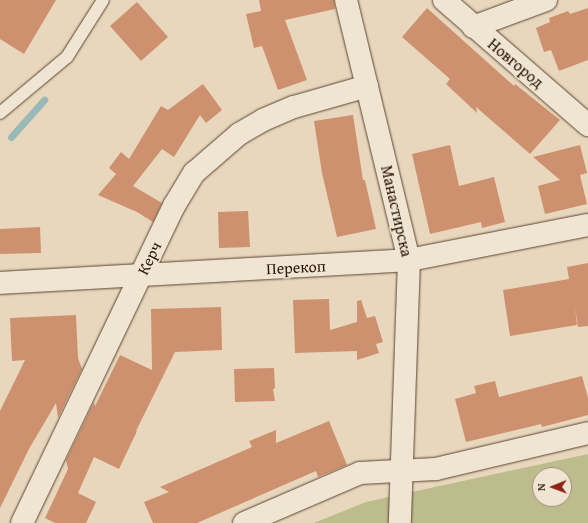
<!DOCTYPE html>
<meta charset="utf-8">
<style>
body{margin:0}
#map{position:relative;width:588px;height:523px;overflow:hidden;background:#e8d7bc;font-family:"Gentium Book Plus",serif}
div>[style]{position:absolute}
[style*='--x']{left:calc(var(--x)*1px);top:calc(var(--y)*1px);width:calc(var(--w)*1px);rotate:calc(var(--a)*1deg)}
.green>*{inset:0;background:#bdbc8c}
.stream>*{height:7px;margin:-3.5px;padding:0 3.5px;transform-origin:3.5px;border-radius:3.5px;background:#99b8b8}
.building>*{inset:0;background:#cd916f}
.roads{filter:drop-shadow(0 0 1px #5a4532) drop-shadow(0 0 1px #5a4532)}
.service>*{height:12px;margin:-6px;padding:0 6px;transform-origin:6px;border-radius:6px;background:#f0e5d3}
.minor>*{height:22px;margin:-11px;padding:0 11px;transform-origin:11px;border-radius:11px;background:#f0e5d3}
span{translate:-50% -50%;white-space:nowrap;text-align:center;line-height:1.15;-webkit-text-stroke:3px #f0e5d3;paint-order:stroke}
.street-label{font-size:16px;color:#2b1404}
.north{position:absolute;left:532px;top:467px;width:40px;height:40px;box-sizing:border-box;background:#f0e5d3;border:1px solid #a19180;border-radius:50%;rotate:269deg;font-size:11px;font-weight:700;line-height:16px;text-align:center;color:#2b1404}
.north::after{content:'';display:block;margin:auto;width:14px;height:18px;background:#8f2418;clip-path:polygon(50% 0,100% 100%,50% 72%,0 100%)}
</style>
<div id="map">
<div class="green">
<i style="clip-path:polygon(evenodd,588px 454px,588px 523px,314px 523px,366px 502px,588px 454px,540px 475px,564px 475px,564px 499px,540px 499px,540px 475px)"></i>
</div>
<div class="stream">
<i style="--x:11;--y:137;--w:50;--a:-48.3"></i>
</div>
<div class="building">
<i style="clip-path:polygon(0 0,56px 0,24px 54px,0 39px)"></i>
<i style="clip-path:polygon(259px 0,334px 0,335px 9px,285px 20px,307px 80px,278px 90px,262px 46px,254px 48px,246px 14px,261px 11px)"></i>
<i style="clip-path:polygon(137px 2px,168px 37px,141px 61px,110px 26px)"></i>
<i style="clip-path:polygon(427px 8px,514px 86px,515px 84px,560px 120px,530px 154px,476px 107px,477px 113px,446px 84px,450px 79px,402px 37px)"></i>
<i style="clip-path:polygon(588px 8px,588px 60px,559px 71px,551px 50px,544px 52px,536px 28px,550px 22px,549px 18px,568px 11px,570px 14px)"></i>
<i style="clip-path:polygon(203px 84px,222px 110px,206px 123px,200px 115px,174px 157px,162px 149px,133px 186px,162px 203px,153px 222px,137px 212px,98px 195px,116px 174px,109px 168px,121px 152px,129px 159px,161px 106px,168px 110px)"></i>
<i style="clip-path:polygon(353px 115px,363px 180px,365px 180px,376px 229px,337px 237px,322px 173px,314px 121px)"></i>
<i style="clip-path:polygon(450px 145px,459px 186px,494px 177px,505px 222px,482px 228px,481px 222px,430px 234px,412px 154px)"></i>
<i style="clip-path:polygon(580px 145px,587px 173px,580px 175px,587px 204px,545px 214px,538px 186px,560px 180px,533px 157px)"></i>
<i style="clip-path:polygon(248px 211px,250px 247px,219px 248px,218px 212px)"></i>
<i style="clip-path:polygon(40px 227px,41px 253px,0 254px,0 229px)"></i>
<i style="clip-path:polygon(588px 263px,588px 326px,578px 327px,575px 307px,577px 325px,510px 336px,503px 290px,569px 279px,567px 267px)"></i>
<i style="clip-path:polygon(329px 299px,330px 330px,357px 322px,357px 301px,361px 300px,367px 318px,375px 316px,383px 342px,376px 344px,379px 353px,357px 360px,357px 351px,295px 353px,293px 300px)"></i>
<i style="clip-path:polygon(221px 307px,222px 350px,175px 352px,136px 431px,137px 431px,119px 469px,94px 457px,78px 493px,96px 502px,86px 523px,55px 523px,45px 518px,68px 469px,66px 460px,94px 402px,95px 406px,120px 355px,152px 370px,151px 309px)"></i>
<i style="clip-path:polygon(76px 315px,78px 358px,82px 369px,58px 418px,56px 403px,29px 449px,0 508px,0 411px,25px 360px,12px 361px,10px 318px)"></i>
<i style="clip-path:polygon(274px 368px,275px 388px,273px 389px,275px 401px,235px 402px,234px 369px)"></i>
<i style="clip-path:polygon(582px 376px,588px 398px,588px 415px,542px 427px,541px 424px,466px 442px,455px 399px,476px 393px,474px 386px,495px 381px,499px 397px)"></i>
<i style="clip-path:polygon(329px 421px,347px 465px,318px 477px,316px 471px,197px 523px,153px 523px,144px 502px,169px 492px,160px 487px,252px 447px,249px 441px,276px 430px,276px 443px)"></i>
</div>
<div class="roads">
<div class="service">
<i style="--x:0;--y:113;--w:87;--a:-39.9"></i>
<i style="--x:67;--y:57;--w:67;--a:-57.7"></i>
</div>
<div class="minor">
<i style="--x:346;--y:0;--w:268;--a:76.4"></i>
<i style="--x:409;--y:260;--w:263;--a:92"></i>
<i style="--x:444;--y:0;--w:191;--a:41"></i>
<i style="--x:473;--y:27;--w:78;--a:-20.3"></i>
<i style="--x:0;--y:283;--w:410;--a:-3.2"></i>
<i style="--x:409;--y:260;--w:182;--a:-11.1"></i>
<i style="--x:22;--y:523;--w:352;--a:-64.4"></i>
<i style="--x:174;--y:206;--w:39;--a:-59"></i>
<i style="--x:194;--y:173;--w:60;--a:-40.9"></i>
<i style="--x:239;--y:134;--w:28;--a:-30"></i>
<i style="--x:263;--y:120;--w:34;--a:-23"></i>
<i style="--x:294;--y:107;--w:76;--a:-16"></i>
<i style="--x:244;--y:523;--w:126;--a:-23.3"></i>
<i style="--x:360;--y:473;--w:76;--a:-3"></i>
<i style="--x:436;--y:469;--w:156;--a:-13.3"></i>
</div>
</div>
<div class="street-label">
<span style="left:516px;top:63px;rotate:40deg">Новгород</span>
<span style="left:397px;top:211px;rotate:77deg">Манастирска</span>
<span style="left:149px;top:258px;rotate:-64deg">Керч</span>
<span style="left:296px;top:267px;rotate:-3deg">Перекоп</span>
</div>
<div class="north">N</div>
</div>
